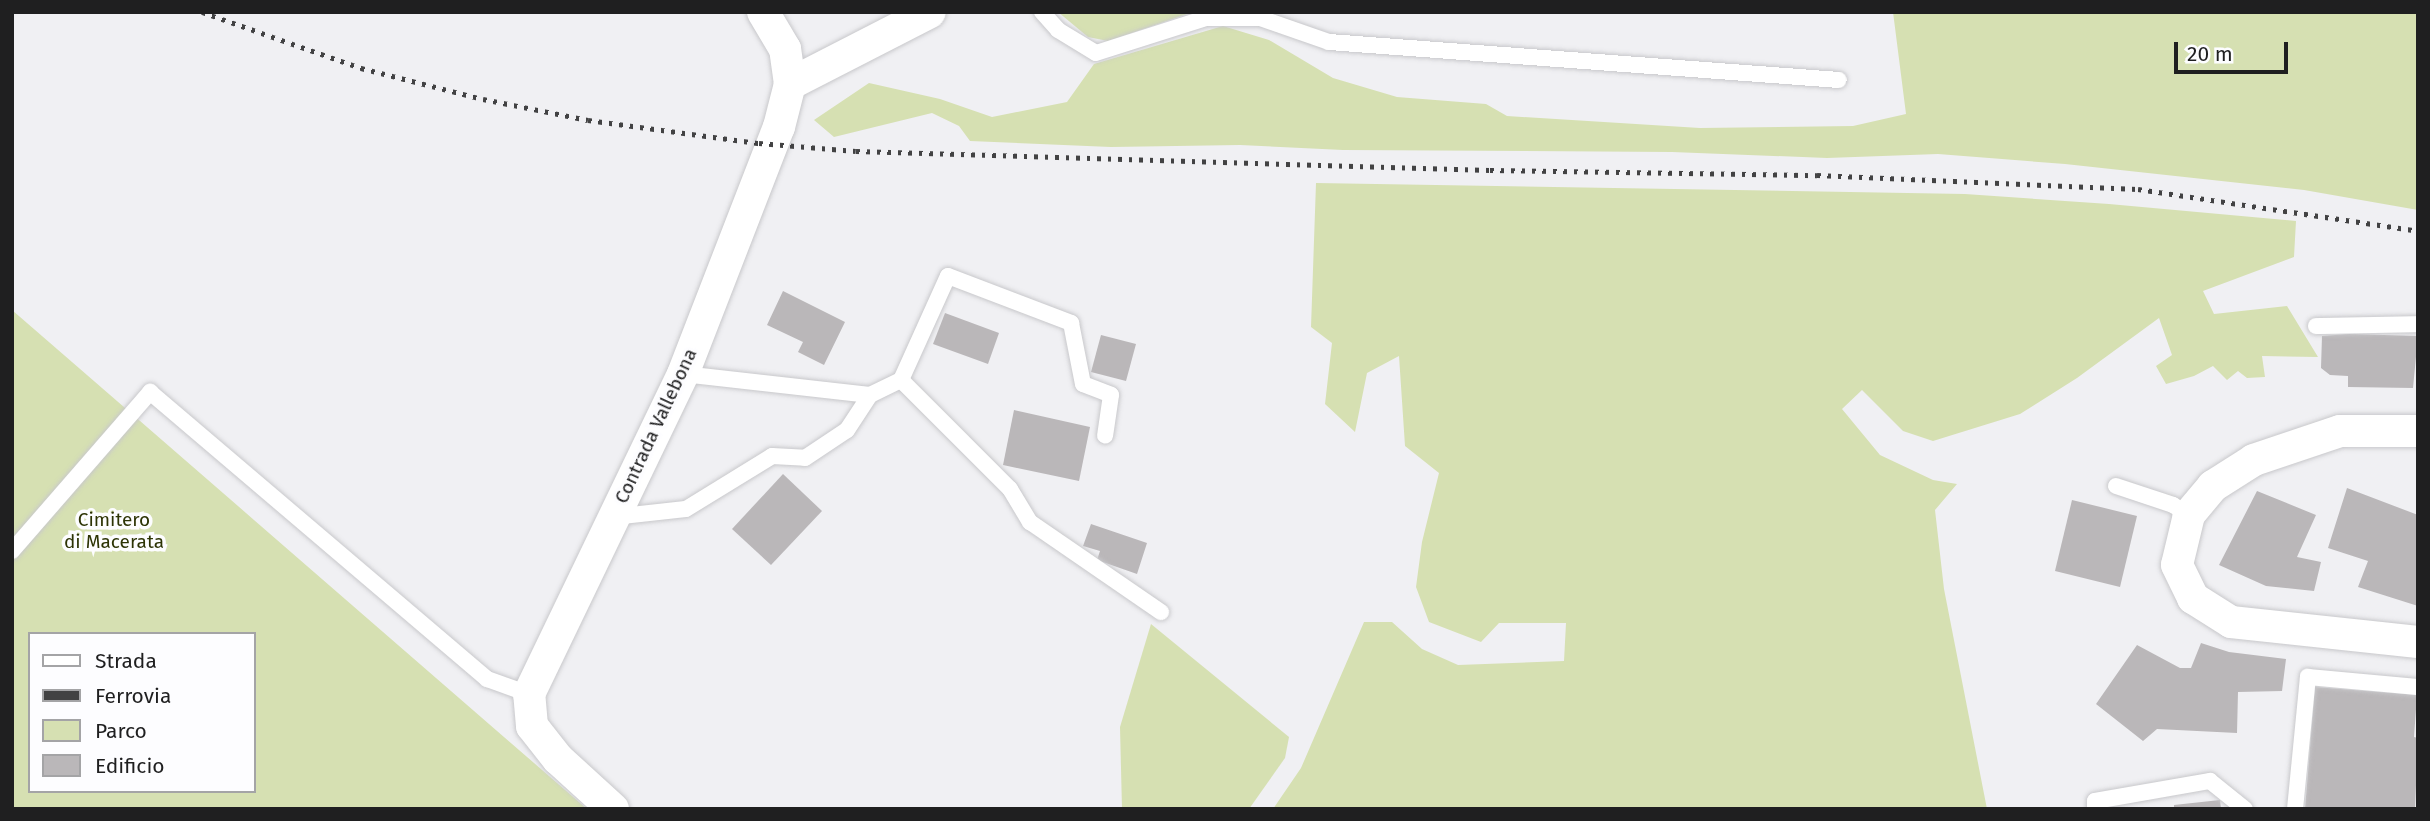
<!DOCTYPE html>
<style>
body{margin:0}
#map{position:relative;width:2430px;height:821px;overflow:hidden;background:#f0f0f3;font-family:"Fira Sans",sans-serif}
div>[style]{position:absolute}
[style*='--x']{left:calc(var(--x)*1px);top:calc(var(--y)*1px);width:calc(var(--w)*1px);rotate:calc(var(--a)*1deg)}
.green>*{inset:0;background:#d6e0b2}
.building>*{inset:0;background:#bab7b9}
.roads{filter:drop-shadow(0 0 2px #c8c8cb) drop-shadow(0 0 2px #c8c8cb)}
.service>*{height:16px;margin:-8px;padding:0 8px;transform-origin:8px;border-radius:8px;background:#fff}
.minor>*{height:32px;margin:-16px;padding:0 16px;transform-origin:16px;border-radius:16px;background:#fff}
.rail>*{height:5px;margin-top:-2.5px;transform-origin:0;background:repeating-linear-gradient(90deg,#424243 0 3.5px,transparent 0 10.5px)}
span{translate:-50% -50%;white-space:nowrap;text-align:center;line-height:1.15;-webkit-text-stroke:7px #fdfdff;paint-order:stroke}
.street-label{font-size:19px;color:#1f1f20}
.park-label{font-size:19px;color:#2d3405}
.frame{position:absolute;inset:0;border:14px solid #1f1f20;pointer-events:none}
.legend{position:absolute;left:28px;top:632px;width:228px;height:161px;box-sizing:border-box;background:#fdfdff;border:2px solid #a4a4a6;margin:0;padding:9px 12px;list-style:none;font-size:21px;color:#1f1f20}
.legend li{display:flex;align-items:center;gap:14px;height:35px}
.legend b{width:35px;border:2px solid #a4a4a6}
.scale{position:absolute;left:2174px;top:42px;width:114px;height:32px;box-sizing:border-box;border:4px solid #1f1f20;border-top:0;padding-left:9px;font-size:21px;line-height:24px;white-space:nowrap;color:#1f1f20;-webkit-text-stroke:5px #fdfdff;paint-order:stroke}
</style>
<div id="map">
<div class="green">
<i style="clip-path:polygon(1058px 12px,1193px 12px,1108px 41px,1088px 37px)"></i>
<i style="clip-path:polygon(1893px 12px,2418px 12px,2418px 210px,2304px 190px,2065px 164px,1938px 154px,1827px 158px,1672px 152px,1343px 150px,1240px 145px,1111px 147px,970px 141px,959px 126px,932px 113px,834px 137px,814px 120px,869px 83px,940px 99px,992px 117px,1067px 102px,1094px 64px,1223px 26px,1269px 40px,1333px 78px,1397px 97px,1486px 104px,1507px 116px,1700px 128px,1853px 126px,1906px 114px)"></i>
<i style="clip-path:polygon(1316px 183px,1965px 194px,2109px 204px,2296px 221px,2294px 257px,2203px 291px,2214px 314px,2287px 306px,2318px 357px,2262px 356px,2265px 377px,2247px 378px,2238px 371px,2227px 380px,2213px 366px,2194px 376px,2166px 384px,2156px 366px,2172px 355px,2159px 318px,2077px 378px,2020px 414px,1933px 441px,1903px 431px,1862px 390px,1842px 409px,1880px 455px,1933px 480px,1957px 484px,1935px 510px,1944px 589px,1987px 809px,1273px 809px,1301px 768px,1364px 622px,1392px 622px,1422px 649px,1458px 665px,1564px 661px,1566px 623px,1499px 623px,1481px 642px,1429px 622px,1416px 587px,1422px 542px,1439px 473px,1405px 446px,1399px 356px,1367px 373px,1355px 432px,1325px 404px,1332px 343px,1311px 327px)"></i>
<i style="clip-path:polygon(evenodd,12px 310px,132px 414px,587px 809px,12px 809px,12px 310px,30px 634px,254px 634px,254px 791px,30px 791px,30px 634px)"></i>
<i style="clip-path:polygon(1151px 624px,1289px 737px,1285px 758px,1249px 809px,1122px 809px,1120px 727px)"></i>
</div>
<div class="building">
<i style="clip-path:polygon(783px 291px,845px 322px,824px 365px,798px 352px,803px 342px,767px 325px)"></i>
<i style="clip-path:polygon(945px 313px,999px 333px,988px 364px,933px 344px)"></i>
<i style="clip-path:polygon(2349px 334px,2418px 336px,2413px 388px,2348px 387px,2348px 376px,2330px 375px,2321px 368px,2322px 336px)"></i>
<i style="clip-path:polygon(1101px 335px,1136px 344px,1126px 381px,1091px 372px)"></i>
<i style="clip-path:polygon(1014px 410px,1090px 427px,1079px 481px,1003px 465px)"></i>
<i style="clip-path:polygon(783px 474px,822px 511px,771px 565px,732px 529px)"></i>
<i style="clip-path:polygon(2347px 488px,2418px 515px,2418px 606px,2358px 587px,2368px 561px,2328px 548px)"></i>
<i style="clip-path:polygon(2257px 491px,2316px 515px,2297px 557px,2321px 562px,2314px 591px,2266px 586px,2219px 565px)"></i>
<i style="clip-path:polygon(2072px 500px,2137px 516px,2120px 587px,2055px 571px)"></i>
<i style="clip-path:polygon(1091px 524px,1147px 543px,1137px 574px,1097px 560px,1100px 551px,1083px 546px)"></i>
<i style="clip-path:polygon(2201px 643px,2229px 652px,2286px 659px,2282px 691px,2238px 692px,2237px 733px,2157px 729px,2143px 741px,2096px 704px,2137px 645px,2180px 668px,2191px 668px)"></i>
<i style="clip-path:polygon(2315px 687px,2417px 695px,2414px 737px,2418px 738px,2415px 809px,2305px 809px)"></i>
<i style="clip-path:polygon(2220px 800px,2221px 809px,2174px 809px,2174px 805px)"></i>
</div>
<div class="roads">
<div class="service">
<i style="--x:1042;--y:12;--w:24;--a:48"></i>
<i style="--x:1058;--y:30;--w:44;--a:31.2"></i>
<i style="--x:1096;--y:53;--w:115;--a:-17.7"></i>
<i style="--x:1206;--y:18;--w:54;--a:0"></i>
<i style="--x:1260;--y:18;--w:73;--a:19.2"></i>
<i style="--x:1329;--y:42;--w:511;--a:4.26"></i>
<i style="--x:2316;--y:326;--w:102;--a:-1.1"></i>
<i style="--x:683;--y:374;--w:188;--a:6.4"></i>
<i style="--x:870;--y:395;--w:34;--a:-26"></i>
<i style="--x:901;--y:380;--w:114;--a:-65.7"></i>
<i style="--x:948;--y:276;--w:132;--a:20.9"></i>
<i style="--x:1071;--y:323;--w:62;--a:78.9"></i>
<i style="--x:1083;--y:384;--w:30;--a:21"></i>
<i style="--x:1111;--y:395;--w:41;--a:98.3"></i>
<i style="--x:901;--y:380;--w:154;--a:45"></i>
<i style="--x:1010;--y:489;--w:39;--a:59"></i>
<i style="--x:1030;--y:522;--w:159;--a:34.5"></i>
<i style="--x:2116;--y:486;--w:60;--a:18.4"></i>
<i style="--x:2173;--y:505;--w:19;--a:32"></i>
<i style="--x:613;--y:517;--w:73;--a:-6.3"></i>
<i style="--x:686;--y:509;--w:101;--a:-31.6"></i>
<i style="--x:772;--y:456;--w:33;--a:3"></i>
<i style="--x:805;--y:458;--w:50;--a:-33.7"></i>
<i style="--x:847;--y:430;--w:42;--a:-56.7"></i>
<i style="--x:12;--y:551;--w:211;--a:-49"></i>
<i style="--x:150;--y:392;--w:443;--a:40.4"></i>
<i style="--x:487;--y:679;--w:45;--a:19.7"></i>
<i style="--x:2095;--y:809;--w:8;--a:-90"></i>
<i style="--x:2095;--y:801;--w:117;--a:-9.9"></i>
<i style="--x:2210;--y:781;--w:45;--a:38.7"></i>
<i style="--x:2295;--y:809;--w:133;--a:-84.4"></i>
<i style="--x:2308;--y:677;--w:110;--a:5.2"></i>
</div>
<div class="minor">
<i style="--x:790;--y:84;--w:157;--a:-27.2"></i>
<i style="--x:2418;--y:431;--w:78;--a:180"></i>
<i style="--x:2340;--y:431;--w:91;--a:161.4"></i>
<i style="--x:2254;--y:460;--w:49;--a:147.6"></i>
<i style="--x:2213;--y:486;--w:38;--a:130"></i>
<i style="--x:2189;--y:515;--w:51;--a:103.5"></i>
<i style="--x:2177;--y:565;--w:37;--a:64"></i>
<i style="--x:2193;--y:598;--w:45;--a:32.3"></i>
<i style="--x:2231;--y:622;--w:188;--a:6.1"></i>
<i style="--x:613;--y:809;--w:74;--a:-137.7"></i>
<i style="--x:558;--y:759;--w:42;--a:-128.2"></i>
<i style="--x:532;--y:726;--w:32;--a:-95"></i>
<i style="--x:529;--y:694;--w:355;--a:-64.3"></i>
<i style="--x:683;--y:374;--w:265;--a:-68.8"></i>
<i style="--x:779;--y:127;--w:44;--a:-75.7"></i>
<i style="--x:790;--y:84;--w:35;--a:-98"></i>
<i style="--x:785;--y:49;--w:43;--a:-120.7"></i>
</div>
</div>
<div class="rail">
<i style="--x:202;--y:12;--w:169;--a:19.4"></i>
<i style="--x:361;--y:68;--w:126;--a:14.3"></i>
<i style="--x:483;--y:99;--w:107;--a:11.3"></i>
<i style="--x:588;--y:120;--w:173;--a:7.7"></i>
<i style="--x:759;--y:143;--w:97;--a:4.7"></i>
<i style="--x:856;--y:151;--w:634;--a:1.72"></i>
<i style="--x:1490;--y:170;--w:327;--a:0.9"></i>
<i style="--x:1817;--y:175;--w:321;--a:2.5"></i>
<i style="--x:2138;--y:189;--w:283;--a:8.5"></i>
</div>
<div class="street-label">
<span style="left:656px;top:426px;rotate:-65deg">Contrada Vallebona</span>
</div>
<div class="park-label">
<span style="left:114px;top:531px">Cimitero<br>di Macerata</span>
</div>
<div class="frame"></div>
<ul class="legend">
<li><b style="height:9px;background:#fff"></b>Strada</li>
<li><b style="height:9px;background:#424243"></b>Ferrovia</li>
<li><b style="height:19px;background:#d6e0b2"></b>Parco</li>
<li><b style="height:19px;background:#bab7b9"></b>Edificio</li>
</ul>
<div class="scale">20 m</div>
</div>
